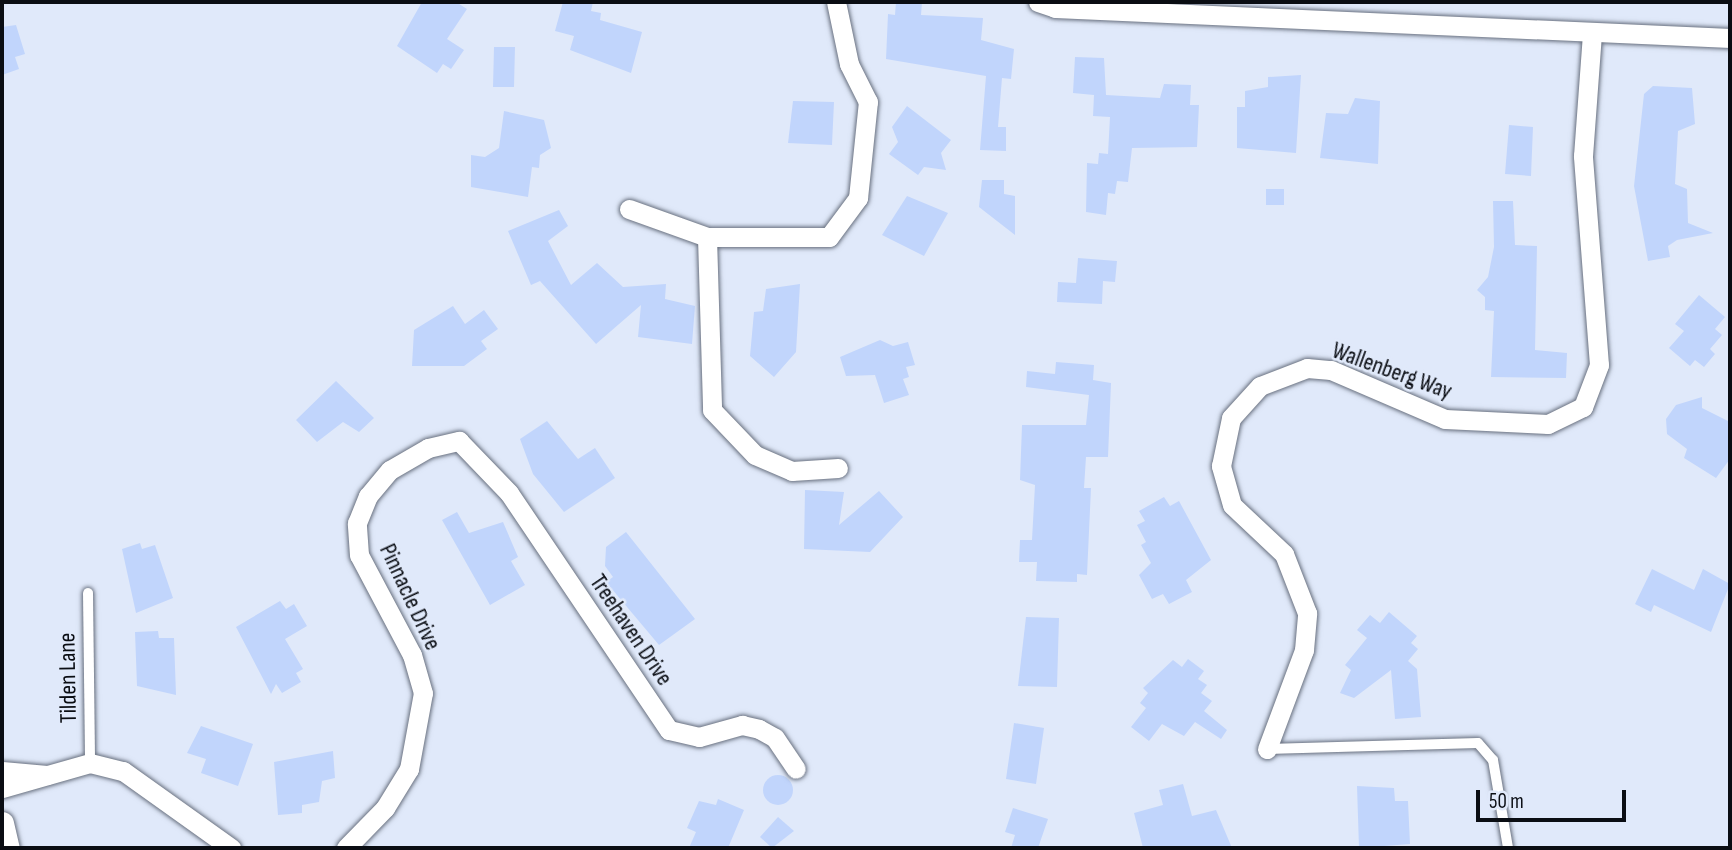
<!DOCTYPE html>
<style>
body{margin:0}
#map{position:relative;width:1732px;height:850px;overflow:hidden;background:#e0e9fa;font-family:"Sofia Sans Condensed",sans-serif}
div>[style]{position:absolute}
[style*='--x']{left:calc(var(--x)*1px);top:calc(var(--y)*1px);width:calc(var(--w)*1px);rotate:calc(var(--a)*1deg)}
.building>*{inset:0;background:#c1d5fc}
.round{border-radius:50%}
.roads{filter:drop-shadow(0 0 2px #68707f) drop-shadow(0 0 2px #68707f)}
.service>*{height:10px;margin:-5px;padding:0 5px;transform-origin:5px;border-radius:5px;background:#fff}
.minor>*{height:19px;margin:-9.5px;padding:0 9.5px;transform-origin:9.5px;border-radius:9.5px;background:#fff}
.tertiary>*{height:23px;margin:-11.5px;padding:0 11.5px;transform-origin:11.5px;border-radius:11.5px;background:#fff}
span{translate:-50% -50%;white-space:nowrap;text-align:center;line-height:1.15;-webkit-text-stroke:5px #e0e9fa;paint-order:stroke}
.street-label{font-size:24px;color:#0a0d13}
.frame{position:absolute;inset:0;border:4px solid #0a0d13;pointer-events:none}
.scale{position:absolute;left:1476px;top:790px;width:150px;height:32px;box-sizing:border-box;border:4px solid #0a0d13;border-top:0;padding-left:9px;font-size:21px;line-height:24px;white-space:nowrap;color:#0a0d13;-webkit-text-stroke:5px #e0e9fa;paint-order:stroke}
</style>
<div id="map">
<div class="building">
<i style="clip-path:polygon(422px 2px,456px 2px,467px 9px,447px 39px,464px 50px,451px 69px,443px 64px,437px 73px,397px 46px)"></i>
<i style="clip-path:polygon(563px 2px,593px 2px,591px 11px,601px 13px,600px 20px,642px 32px,631px 73px,570px 50px,574px 36px,555px 31px)"></i>
<i style="clip-path:polygon(896px 2px,922px 2px,921px 15px,983px 18px,981px 40px,1014px 49px,1011px 79px,1002px 78px,998px 127px,1006px 127px,1006px 151px,980px 150px,986px 76px,886px 59px,888px 14px,895px 15px)"></i>
<i style="clip-path:polygon(16px 25px,25px 54px,15px 57px,19px 69px,2px 75px,2px 27px)"></i>
<i style="clip-path:polygon(494px 47px,515px 47px,514px 87px,493px 87px)"></i>
<i style="clip-path:polygon(1075px 57px,1104px 58px,1106px 95px,1160px 98px,1164px 84px,1191px 85px,1190px 105px,1199px 105px,1197px 147px,1132px 148px,1128px 182px,1117px 181px,1115px 194px,1108px 193px,1106px 215px,1086px 212px,1087px 163px,1098px 164px,1099px 153px,1108px 154px,1110px 117px,1093px 116px,1094px 95px,1073px 93px)"></i>
<i style="clip-path:polygon(1301px 75px,1296px 153px,1237px 148px,1237px 107px,1245px 107px,1245px 91px,1268px 87px,1268px 77px)"></i>
<i style="clip-path:polygon(1653px 86px,1692px 88px,1695px 124px,1678px 131px,1675px 184px,1687px 189px,1688px 223px,1713px 233px,1677px 240px,1668px 246px,1670px 257px,1648px 261px,1634px 186px,1644px 94px)"></i>
<i style="clip-path:polygon(1355px 98px,1380px 101px,1378px 164px,1320px 158px,1326px 113px,1348px 114px)"></i>
<i style="clip-path:polygon(793px 101px,834px 102px,832px 145px,788px 143px)"></i>
<i style="clip-path:polygon(907px 106px,951px 140px,941px 153px,946px 170px,924px 167px,918px 175px,889px 154px,898px 142px,892px 127px)"></i>
<i style="clip-path:polygon(504px 111px,544px 120px,551px 148px,540px 155px,539px 168px,532px 167px,528px 197px,471px 187px,471px 155px,485px 157px,499px 148px)"></i>
<i style="clip-path:polygon(1509px 125px,1533px 127px,1531px 176px,1505px 174px)"></i>
<i style="clip-path:polygon(982px 180px,1004px 180px,1004px 194px,1015px 196px,1015px 235px,979px 207px)"></i>
<i style="clip-path:polygon(1266px 189px,1284px 189px,1284px 205px,1266px 205px)"></i>
<i style="clip-path:polygon(907px 196px,948px 213px,924px 256px,882px 235px)"></i>
<i style="clip-path:polygon(1493px 201px,1513px 201px,1515px 245px,1537px 246px,1535px 350px,1567px 353px,1566px 378px,1491px 377px,1494px 311px,1485px 310px,1485px 297px,1477px 290px,1488px 277px,1494px 247px)"></i>
<i style="clip-path:polygon(559px 210px,568px 226px,548px 241px,571px 285px,597px 263px,623px 287px,666px 284px,665px 299px,695px 306px,692px 344px,638px 337px,641px 305px,596px 344px,540px 281px,531px 285px,508px 231px)"></i>
<i style="clip-path:polygon(1078px 258px,1117px 261px,1115px 282px,1103px 281px,1102px 304px,1057px 302px,1058px 282px,1076px 283px)"></i>
<i style="clip-path:polygon(800px 284px,796px 352px,774px 377px,750px 356px,754px 312px,763px 311px,766px 289px)"></i>
<i style="clip-path:polygon(1699px 295px,1725px 317px,1715px 329px,1722px 335px,1710px 349px,1715px 354px,1704px 367px,1695px 360px,1690px 366px,1669px 348px,1684px 331px,1675px 324px)"></i>
<i style="clip-path:polygon(453px 306px,465px 324px,484px 310px,498px 329px,481px 341px,487px 349px,464px 366px,412px 366px,414px 330px)"></i>
<i style="clip-path:polygon(880px 340px,893px 346px,908px 342px,915px 365px,906px 367px,909px 377px,903px 379px,909px 395px,884px 403px,875px 375px,846px 376px,840px 357px)"></i>
<i style="clip-path:polygon(1056px 362px,1094px 365px,1093px 380px,1111px 383px,1108px 457px,1086px 457px,1084px 488px,1091px 488px,1087px 575px,1077px 574px,1077px 582px,1036px 581px,1037px 562px,1019px 562px,1020px 540px,1032px 540px,1035px 485px,1020px 480px,1022px 425px,1086px 425px,1089px 395px,1026px 387px,1027px 371px,1055px 374px)"></i>
<i style="clip-path:polygon(336px 381px,374px 418px,359px 432px,343px 422px,317px 442px,296px 420px)"></i>
<i style="clip-path:polygon(1702px 397px,1702px 408px,1730px 422px,1730px 459px,1716px 478px,1684px 458px,1687px 449px,1667px 434px,1666px 419px,1676px 405px)"></i>
<i style="clip-path:polygon(547px 421px,578px 459px,595px 448px,615px 478px,564px 512px,533px 474px,520px 439px)"></i>
<i style="clip-path:polygon(805px 490px,844px 492px,839px 525px,879px 491px,903px 517px,870px 552px,804px 549px)"></i>
<i style="clip-path:polygon(1164px 497px,1170px 506px,1179px 501px,1211px 560px,1186px 580px,1192px 592px,1169px 604px,1163px 594px,1152px 599px,1139px 575px,1151px 563px,1141px 545px,1146px 542px,1137px 525px,1145px 521px,1139px 511px)"></i>
<i style="clip-path:polygon(457px 512px,469px 533px,503px 522px,518px 557px,511px 561px,525px 585px,490px 605px,442px 520px)"></i>
<i style="clip-path:polygon(626px 532px,695px 619px,659px 645px,606px 582px,613px 577px,605px 566px,606px 547px)"></i>
<i style="clip-path:polygon(140px 543px,142px 549px,155px 545px,173px 598px,136px 613px,122px 549px)"></i>
<i style="clip-path:polygon(1652px 569px,1694px 590px,1703px 569px,1730px 584px,1711px 632px,1654px 605px,1651px 612px,1635px 604px)"></i>
<i style="clip-path:polygon(280px 601px,286px 609px,294px 604px,307px 626px,285px 639px,303px 669px,296px 673px,301px 682px,282px 693px,276px 684px,271px 694px,236px 627px)"></i>
<i style="clip-path:polygon(1389px 612px,1417px 636px,1411px 643px,1418px 649px,1408px 661px,1417px 669px,1421px 717px,1395px 719px,1391px 670px,1354px 698px,1340px 693px,1351px 670px,1345px 665px,1367px 638px,1357px 630px,1370px 615px,1380px 623px)"></i>
<i style="clip-path:polygon(1026px 617px,1059px 618px,1057px 687px,1018px 686px)"></i>
<i style="clip-path:polygon(158px 631px,159px 638px,174px 638px,176px 695px,137px 686px,135px 632px)"></i>
<i style="clip-path:polygon(1188px 659px,1204px 671px,1198px 679px,1207px 685px,1201px 693px,1212px 701px,1204px 711px,1227px 730px,1221px 739px,1195px 722px,1184px 736px,1162px 724px,1149px 741px,1131px 727px,1146px 708px,1140px 703px,1148px 693px,1143px 688px,1173px 660px,1182px 667px)"></i>
<i style="clip-path:polygon(1014px 723px,1044px 728px,1036px 784px,1006px 779px)"></i>
<i style="clip-path:polygon(201px 726px,253px 744px,238px 786px,201px 773px,206px 759px,187px 753px)"></i>
<i style="clip-path:polygon(333px 751px,335px 778px,322px 781px,319px 802px,302px 805px,302px 813px,278px 815px,274px 762px)"></i>
<i class="round" style="left:763px;top:775px;width:30px;height:30px"></i>
<i style="clip-path:polygon(1183px 784px,1192px 816px,1216px 810px,1232px 848px,1143px 848px,1134px 813px,1163px 805px,1159px 790px)"></i>
<i style="clip-path:polygon(1357px 786px,1394px 788px,1395px 801px,1408px 801px,1410px 844px,1359px 848px)"></i>
<i style="clip-path:polygon(718px 799px,744px 810px,728px 848px,689px 848px,696px 832px,687px 828px,699px 801px,716px 805px)"></i>
<i style="clip-path:polygon(1013px 808px,1048px 819px,1038px 848px,1011px 848px,1015px 835px,1005px 832px)"></i>
<i style="clip-path:polygon(778px 817px,794px 831px,772px 848px,760px 837px)"></i>
</div>
<div class="roads">
<div class="service">
<i style="--x:88;--y:593;--w:170;--a:89.3"></i>
<i style="--x:1267;--y:749;--w:211;--a:-1.6"></i>
<i style="--x:1478;--y:743;--w:23;--a:49"></i>
<i style="--x:1493;--y:760;--w:89;--a:80.3"></i>
</div>
<div class="minor">
<i style="--x:1038;--y:2;--w:18;--a:19"></i>
<i style="--x:1055;--y:8;--w:676;--a:2.54"></i>
<i style="--x:629;--y:209;--w:83;--a:19.7"></i>
<i style="--x:707;--y:237;--w:122;--a:0"></i>
<i style="--x:829;--y:237;--w:49;--a:-53.4"></i>
<i style="--x:858;--y:198;--w:97;--a:-84.1"></i>
<i style="--x:868;--y:102;--w:42;--a:-116.6"></i>
<i style="--x:849;--y:64;--w:63;--a:-101.8"></i>
<i style="--x:707;--y:237;--w:173;--a:88.3"></i>
<i style="--x:712;--y:410;--w:62;--a:46.3"></i>
<i style="--x:755;--y:455;--w:40;--a:23.4"></i>
<i style="--x:792;--y:471;--w:46;--a:-3.7"></i>
<i style="--x:1267;--y:749;--w:106;--a:-69.5"></i>
<i style="--x:1304;--y:650;--w:37;--a:-85"></i>
<i style="--x:1307;--y:613;--w:63;--a:-111.3"></i>
<i style="--x:1284;--y:554;--w:71;--a:-136.7"></i>
<i style="--x:1232;--y:505;--w:41;--a:-105.8"></i>
<i style="--x:1221;--y:466;--w:49;--a:-78.2"></i>
<i style="--x:1231;--y:418;--w:43;--a:-47.8"></i>
<i style="--x:1260;--y:386;--w:50;--a:-21"></i>
<i style="--x:1307;--y:368;--w:24;--a:5"></i>
<i style="--x:1331;--y:370;--w:124;--a:23.3"></i>
<i style="--x:1445;--y:419;--w:103;--a:2.8"></i>
<i style="--x:1548;--y:424;--w:39;--a:-26"></i>
<i style="--x:1583;--y:407;--w:45;--a:-69.1"></i>
<i style="--x:1599;--y:365;--w:210;--a:-94.4"></i>
<i style="--x:1583;--y:156;--w:124;--a:-85.8"></i>
<i style="--x:2;--y:771;--w:45;--a:5.1"></i>
<i style="--x:2;--y:788;--w:91;--a:-15.9"></i>
<i style="--x:90;--y:763;--w:34;--a:14"></i>
<i style="--x:123;--y:771;--w:133;--a:35.5"></i>
<i style="--x:346;--y:848;--w:56;--a:-45.7"></i>
<i style="--x:385;--y:808;--w:46;--a:-58.4"></i>
<i style="--x:409;--y:769;--w:77;--a:-79.6"></i>
<i style="--x:423;--y:693;--w:40;--a:-106"></i>
<i style="--x:412;--y:655;--w:113;--a:-117.9"></i>
<i style="--x:359;--y:555;--w:32;--a:-94"></i>
<i style="--x:357;--y:523;--w:29;--a:-68"></i>
<i style="--x:368;--y:496;--w:34;--a:-50"></i>
<i style="--x:390;--y:470;--w:44;--a:-30.1"></i>
<i style="--x:428;--y:448;--w:32;--a:-13"></i>
<i style="--x:459;--y:441;--w:72;--a:46.1"></i>
<i style="--x:509;--y:493;--w:286;--a:56"></i>
<i style="--x:669;--y:730;--w:31;--a:13"></i>
<i style="--x:699;--y:737;--w:45;--a:-15.6"></i>
<i style="--x:742;--y:725;--w:17;--a:13"></i>
<i style="--x:759;--y:729;--w:18;--a:29"></i>
<i style="--x:775;--y:738;--w:37;--a:56"></i>
</div>
<div class="tertiary">
<i style="--x:2;--y:823;--w:26;--a:77"></i>
</div>
</div>
<div class="street-label">
<span style="left:1392px;top:371px;rotate:20deg">Wallenberg Way</span>
<span style="left:410px;top:597px;rotate:65deg">Pinnacle Drive</span>
<span style="left:631px;top:630px;rotate:56deg">Treehaven Drive</span>
<span style="left:68px;top:678px;rotate:-91deg">Tilden Lane</span>
</div>
<div class="frame"></div>
<div class="scale">50 m</div>
</div>
